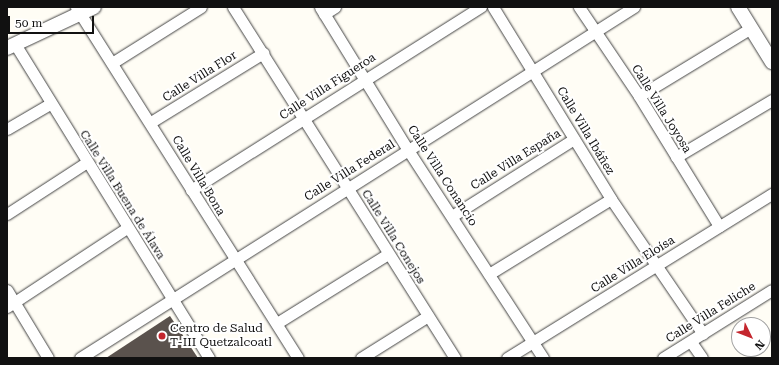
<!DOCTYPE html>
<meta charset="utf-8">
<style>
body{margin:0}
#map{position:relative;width:779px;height:365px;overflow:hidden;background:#fffdf5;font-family:"Roboto Serif",serif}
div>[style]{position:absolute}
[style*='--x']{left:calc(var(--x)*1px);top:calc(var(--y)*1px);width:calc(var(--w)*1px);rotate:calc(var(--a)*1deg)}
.building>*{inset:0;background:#5a524d}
.roads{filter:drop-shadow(0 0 1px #444) drop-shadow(0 0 1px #444)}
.minor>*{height:11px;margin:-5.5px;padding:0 5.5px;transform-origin:5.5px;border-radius:5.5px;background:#fff}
.tertiary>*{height:14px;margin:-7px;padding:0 7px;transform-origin:7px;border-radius:7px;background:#fff}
.dots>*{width:11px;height:11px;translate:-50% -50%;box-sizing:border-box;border:2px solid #fff;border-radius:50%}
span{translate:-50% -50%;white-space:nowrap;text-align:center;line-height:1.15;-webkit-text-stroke:4px #fff;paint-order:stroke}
.street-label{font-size:12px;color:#111}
.poi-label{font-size:12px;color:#111}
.left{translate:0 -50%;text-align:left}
.frame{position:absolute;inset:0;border:8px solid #111;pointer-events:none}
.north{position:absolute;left:731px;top:317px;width:40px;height:40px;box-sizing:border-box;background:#fff;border:1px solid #a0a0a0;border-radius:50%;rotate:133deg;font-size:11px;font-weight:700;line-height:16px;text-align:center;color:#111}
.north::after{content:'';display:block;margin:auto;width:14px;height:18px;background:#c4262e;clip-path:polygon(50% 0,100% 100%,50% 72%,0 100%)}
.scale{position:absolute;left:8px;top:16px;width:86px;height:18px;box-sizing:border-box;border:2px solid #111;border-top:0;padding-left:5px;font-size:12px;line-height:14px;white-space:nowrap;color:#111;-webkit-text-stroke:3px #fff;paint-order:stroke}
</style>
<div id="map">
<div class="building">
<i style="clip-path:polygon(170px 316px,198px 358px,106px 358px)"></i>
</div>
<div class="roads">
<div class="minor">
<i style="--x:76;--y:7;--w:415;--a:57.7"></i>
<i style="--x:233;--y:7;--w:415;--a:57.7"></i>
<i style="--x:320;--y:7;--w:168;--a:58.4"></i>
<i style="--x:408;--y:150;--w:248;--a:57"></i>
<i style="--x:493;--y:7;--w:225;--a:58.4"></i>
<i style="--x:611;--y:199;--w:163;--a:55.7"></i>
<i style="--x:579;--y:7;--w:107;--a:56"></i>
<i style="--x:639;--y:96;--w:153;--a:58.4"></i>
<i style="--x:324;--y:14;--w:13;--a:-32"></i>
<i style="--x:15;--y:44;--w:369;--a:58.3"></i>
<i style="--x:112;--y:63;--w:105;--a:-32.2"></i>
<i style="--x:639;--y:96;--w:131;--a:-31.3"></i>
<i style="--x:151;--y:122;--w:132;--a:-31.6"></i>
<i style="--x:7;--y:129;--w:50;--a:-30.2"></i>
<i style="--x:676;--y:157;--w:112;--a:-30.7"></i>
<i style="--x:191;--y:190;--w:343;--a:-32.3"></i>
<i style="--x:7;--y:214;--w:95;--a:-33"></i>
<i style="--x:452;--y:216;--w:144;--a:-32.3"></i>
<i style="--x:489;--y:274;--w:143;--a:-31.6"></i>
<i style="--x:7;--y:290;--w:79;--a:58.9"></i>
<i style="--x:7;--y:307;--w:144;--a:-33.4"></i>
<i style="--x:277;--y:323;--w:131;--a:-31.9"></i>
<i style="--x:691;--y:342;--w:19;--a:55"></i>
<i style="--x:80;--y:358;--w:656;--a:-32.36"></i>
<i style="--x:361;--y:358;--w:79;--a:-32.1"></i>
<i style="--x:507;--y:358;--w:312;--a:-31.8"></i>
<i style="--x:663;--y:358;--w:128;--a:-32"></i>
</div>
<div class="tertiary">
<i style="--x:738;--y:7;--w:65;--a:58.3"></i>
<i style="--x:7;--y:48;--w:96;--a:-25.2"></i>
</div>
</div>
<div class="dots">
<i style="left:162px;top:336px;background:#c4262e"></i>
</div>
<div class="street-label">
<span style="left:200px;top:77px;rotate:-32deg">Calle Villa Flor</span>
<span style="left:328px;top:87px;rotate:-33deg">Calle Villa Figueroa</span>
<span style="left:661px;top:109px;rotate:58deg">Calle Villa Joyosa</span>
<span style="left:585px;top:131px;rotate:59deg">Calle Villa Ibáñez</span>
<span style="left:516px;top:160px;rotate:-32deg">Calle Villa España</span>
<span style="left:350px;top:171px;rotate:-32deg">Calle Villa Federal</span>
<span style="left:198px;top:176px;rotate:59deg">Calle Villa Bona</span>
<span style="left:442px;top:176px;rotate:57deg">Calle Villa Conancio</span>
<span style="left:122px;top:195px;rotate:58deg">Calle Villa Buena de Álava</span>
<span style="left:393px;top:237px;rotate:58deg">Calle Villa Conejos</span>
<span style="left:633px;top:265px;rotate:-32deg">Calle Villa Eloísa</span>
<span style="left:711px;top:313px;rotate:-32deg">Calle Villa Feliche</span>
</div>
<div class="poi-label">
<span class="left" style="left:170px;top:336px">Centro de Salud<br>T-III Quetzalcoatl</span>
</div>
<div class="frame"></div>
<div class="north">N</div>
<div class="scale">50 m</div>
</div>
